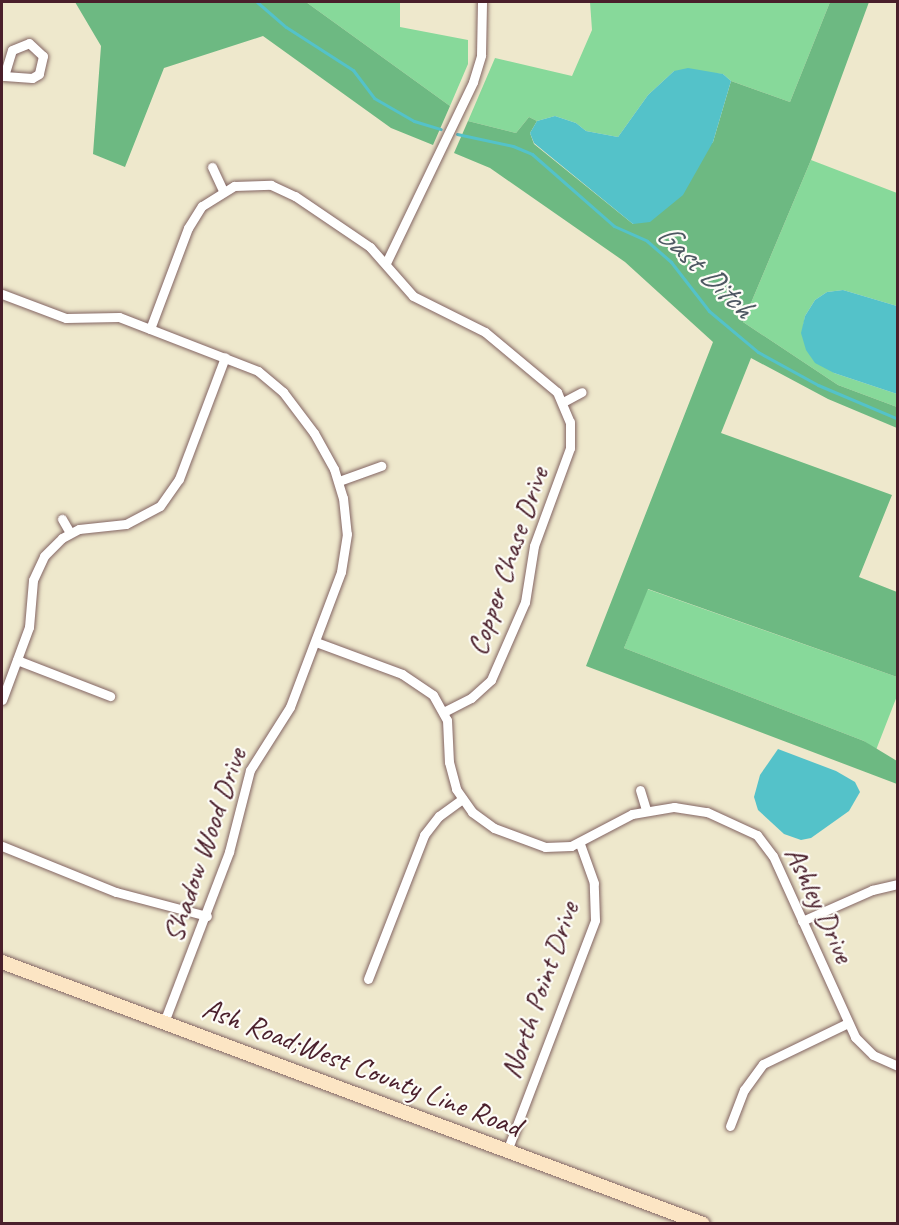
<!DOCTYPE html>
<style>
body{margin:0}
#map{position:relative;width:899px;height:1225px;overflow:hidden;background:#eee8cc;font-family:Caveat,sans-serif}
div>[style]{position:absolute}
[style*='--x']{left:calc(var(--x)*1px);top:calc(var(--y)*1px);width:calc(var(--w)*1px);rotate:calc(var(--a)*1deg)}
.green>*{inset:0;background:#87d99a}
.forest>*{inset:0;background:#6db982}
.water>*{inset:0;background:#54c2c9}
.stream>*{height:3px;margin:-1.5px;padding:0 1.5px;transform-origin:1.5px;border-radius:1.5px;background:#54c2c9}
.roads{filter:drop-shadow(0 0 2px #836563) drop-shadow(0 0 2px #836563)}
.minor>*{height:9px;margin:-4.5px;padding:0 4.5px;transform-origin:4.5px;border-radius:4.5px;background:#fff}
.secondary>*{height:14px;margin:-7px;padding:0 7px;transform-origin:7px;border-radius:7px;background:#fce5c4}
span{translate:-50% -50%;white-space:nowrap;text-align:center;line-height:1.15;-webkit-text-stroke:4.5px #fdfcf7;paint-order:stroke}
.street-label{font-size:30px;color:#4a1f2b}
.water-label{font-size:32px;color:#4e5862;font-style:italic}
.frame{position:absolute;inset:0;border:3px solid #4a1f2b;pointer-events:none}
</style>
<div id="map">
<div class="green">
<i style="clip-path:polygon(306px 2px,400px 2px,400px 27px,468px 40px,468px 64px,450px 106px)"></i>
<i style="clip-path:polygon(590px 2px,830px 2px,790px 102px,731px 81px,723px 74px,674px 71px,648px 95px,618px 137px,586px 131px,576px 123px,555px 116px,537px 121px,529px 117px,516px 133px,468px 121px,495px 58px,572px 76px,592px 30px)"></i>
<i style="clip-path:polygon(811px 160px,897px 193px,897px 306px,843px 290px,827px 292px,815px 300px,805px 316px,802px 333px,834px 373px,897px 394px,897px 407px,838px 385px,743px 322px)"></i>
<i style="clip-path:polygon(647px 589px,897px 677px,897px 696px,876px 750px,864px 741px,624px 648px)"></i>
</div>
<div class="forest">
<i style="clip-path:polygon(75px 2px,306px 2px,450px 106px,433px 145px,391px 128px,263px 36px,164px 68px,125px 167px,93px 154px,101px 46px)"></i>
<i style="clip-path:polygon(830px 2px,869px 2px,811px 160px,743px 322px,838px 385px,897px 407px,897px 428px,828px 399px,751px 358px,721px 433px,892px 495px,859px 577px,897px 592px,897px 677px,648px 589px,624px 648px,864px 741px,897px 761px,897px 784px,586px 666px,713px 342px,625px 262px,490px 168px,454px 153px,468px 121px,516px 133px,529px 117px,537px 121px,530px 133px,534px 144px,633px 224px,713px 142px,731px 81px,790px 102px)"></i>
</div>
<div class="water">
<i style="clip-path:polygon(688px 68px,723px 74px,731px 81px,713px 142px,683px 195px,650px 222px,633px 224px,534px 143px,530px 133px,537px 121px,555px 116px,576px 123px,586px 131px,618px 137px,648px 95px,674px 71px)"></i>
<i style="clip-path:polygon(843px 290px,897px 306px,897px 394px,834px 373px,815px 363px,806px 350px,801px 333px,805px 316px,815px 300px,827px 292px)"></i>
<i style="clip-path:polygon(778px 749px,836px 771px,855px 782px,860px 792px,849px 811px,811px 838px,801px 840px,784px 834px,758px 810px,754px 797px,760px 775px)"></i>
</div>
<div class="stream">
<i style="--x:257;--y:2;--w:38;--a:41"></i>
<i style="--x:286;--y:27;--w:80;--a:32.7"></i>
<i style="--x:353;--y:70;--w:35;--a:53"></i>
<i style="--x:374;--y:98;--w:46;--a:29.9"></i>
<i style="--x:414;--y:121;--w:28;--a:17"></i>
<i style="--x:457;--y:134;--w:57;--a:12.1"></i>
<i style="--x:513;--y:146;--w:21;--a:23"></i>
<i style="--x:532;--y:154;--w:109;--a:41.3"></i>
<i style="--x:614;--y:226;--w:36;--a:24"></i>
<i style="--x:647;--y:241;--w:32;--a:41"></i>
<i style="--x:671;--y:262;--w:62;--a:52.2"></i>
<i style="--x:709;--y:311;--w:64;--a:39.9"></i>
<i style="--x:758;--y:352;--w:68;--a:28.8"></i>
<i style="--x:818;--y:385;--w:87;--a:23"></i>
</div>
<div class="roads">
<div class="minor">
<i style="--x:29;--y:43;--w:19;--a:43"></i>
<i style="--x:43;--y:56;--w:18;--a:103"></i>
<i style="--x:39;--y:74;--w:8;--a:150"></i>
<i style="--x:32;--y:78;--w:28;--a:-176"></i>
<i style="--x:4;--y:76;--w:27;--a:-73"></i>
<i style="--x:12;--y:50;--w:18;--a:-22"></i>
<i style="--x:212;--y:167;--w:26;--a:65"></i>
<i style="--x:386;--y:263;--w:201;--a:-64.3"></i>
<i style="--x:473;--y:82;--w:28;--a:-73"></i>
<i style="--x:481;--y:55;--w:53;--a:-88.9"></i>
<i style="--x:2;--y:294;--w:68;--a:20.6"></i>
<i style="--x:66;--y:318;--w:53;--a:-1.1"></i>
<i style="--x:119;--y:317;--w:149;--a:21.2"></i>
<i style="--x:258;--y:371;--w:33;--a:40"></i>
<i style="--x:283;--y:392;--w:51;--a:52.9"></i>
<i style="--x:314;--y:433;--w:41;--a:60.9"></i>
<i style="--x:334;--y:469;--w:30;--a:73"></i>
<i style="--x:343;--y:498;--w:36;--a:84"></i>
<i style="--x:347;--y:534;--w:38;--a:99"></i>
<i style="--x:341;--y:572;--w:144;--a:110.7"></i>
<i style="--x:290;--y:707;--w:75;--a:122.4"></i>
<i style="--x:250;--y:770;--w:85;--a:104.4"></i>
<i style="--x:229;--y:852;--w:182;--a:110.9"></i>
<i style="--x:150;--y:329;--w:108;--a:-69.4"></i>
<i style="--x:188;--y:228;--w:26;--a:-58"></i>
<i style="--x:202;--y:206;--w:38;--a:-32"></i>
<i style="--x:234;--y:186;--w:37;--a:-2"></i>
<i style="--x:271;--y:185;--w:26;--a:25"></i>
<i style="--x:295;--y:196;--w:91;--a:34.2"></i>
<i style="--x:370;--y:247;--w:65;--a:48.7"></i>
<i style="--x:413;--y:296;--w:80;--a:26.6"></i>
<i style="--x:485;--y:332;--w:94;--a:39.8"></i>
<i style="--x:557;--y:392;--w:33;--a:67"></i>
<i style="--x:570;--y:422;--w:26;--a:90"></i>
<i style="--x:570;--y:448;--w:104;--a:110.2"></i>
<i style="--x:534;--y:546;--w:57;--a:99.1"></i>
<i style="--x:525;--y:602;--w:85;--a:113.6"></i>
<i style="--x:491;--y:680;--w:27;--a:138"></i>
<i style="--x:471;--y:698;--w:30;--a:153"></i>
<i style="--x:563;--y:402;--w:21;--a:-28"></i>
<i style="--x:339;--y:481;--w:45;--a:-19.7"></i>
<i style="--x:62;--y:519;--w:16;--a:60"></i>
<i style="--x:316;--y:642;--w:92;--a:20.4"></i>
<i style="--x:402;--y:674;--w:37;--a:34"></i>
<i style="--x:433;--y:695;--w:29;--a:61"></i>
<i style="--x:447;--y:720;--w:42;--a:87.3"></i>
<i style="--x:449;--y:762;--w:28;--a:75"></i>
<i style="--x:456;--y:789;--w:28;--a:55"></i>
<i style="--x:472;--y:812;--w:27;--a:36"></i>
<i style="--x:494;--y:828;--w:54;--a:20.4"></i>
<i style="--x:545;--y:847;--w:26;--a:-2"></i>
<i style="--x:571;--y:846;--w:69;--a:-27.7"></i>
<i style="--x:632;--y:814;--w:43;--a:-9.5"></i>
<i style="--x:674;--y:807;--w:33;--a:9"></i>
<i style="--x:707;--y:812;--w:55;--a:24.7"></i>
<i style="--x:757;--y:835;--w:26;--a:53"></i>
<i style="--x:773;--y:856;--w:199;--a:65.6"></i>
<i style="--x:855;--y:1037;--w:25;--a:45"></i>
<i style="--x:873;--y:1055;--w:27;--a:24"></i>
<i style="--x:17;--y:660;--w:100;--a:21.2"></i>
<i style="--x:2;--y:700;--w:78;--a:-69.7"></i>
<i style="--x:29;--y:627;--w:47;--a:-85.1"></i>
<i style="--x:33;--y:580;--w:26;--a:-65"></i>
<i style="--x:44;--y:556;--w:25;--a:-45"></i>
<i style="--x:62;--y:538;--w:19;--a:-28"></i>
<i style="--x:79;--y:529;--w:47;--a:-6.1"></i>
<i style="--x:126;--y:524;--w:38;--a:-28"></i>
<i style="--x:160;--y:506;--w:33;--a:-55"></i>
<i style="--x:179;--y:479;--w:130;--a:-69.3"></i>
<i style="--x:640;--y:790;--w:21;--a:73"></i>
<i style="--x:2;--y:846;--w:123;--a:22"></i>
<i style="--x:116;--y:892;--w:94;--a:14.8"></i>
<i style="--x:802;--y:921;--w:77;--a:-23.9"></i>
<i style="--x:872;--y:890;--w:27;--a:-13"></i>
<i style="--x:368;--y:979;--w:155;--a:-68.7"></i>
<i style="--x:424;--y:835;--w:24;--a:-52"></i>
<i style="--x:439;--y:816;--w:29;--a:-36"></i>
<i style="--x:730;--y:1126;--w:39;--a:-69"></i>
<i style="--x:744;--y:1090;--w:32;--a:-54"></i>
<i style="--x:763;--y:1064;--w:94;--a:-25.8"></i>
<i style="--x:507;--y:1151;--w:247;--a:-69.1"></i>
<i style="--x:595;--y:920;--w:37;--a:-92"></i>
<i style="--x:594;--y:883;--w:41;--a:-109.7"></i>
</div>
<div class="secondary">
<i style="--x:2;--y:962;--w:748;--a:20.49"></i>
</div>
</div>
<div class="street-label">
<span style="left:507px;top:561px;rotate:-71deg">Copper Chase Drive</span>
<span style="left:204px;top:845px;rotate:-71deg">Shadow Wood Drive</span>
<span style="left:820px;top:904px;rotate:65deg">Ashley Drive</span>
<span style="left:539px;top:990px;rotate:-71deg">North Point Drive</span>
<span style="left:362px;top:1067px;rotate:21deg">Ash Road;West County Line Road</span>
</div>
<div class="water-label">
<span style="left:705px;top:271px;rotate:44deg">Gast Ditch</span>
</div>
<div class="frame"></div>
</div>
